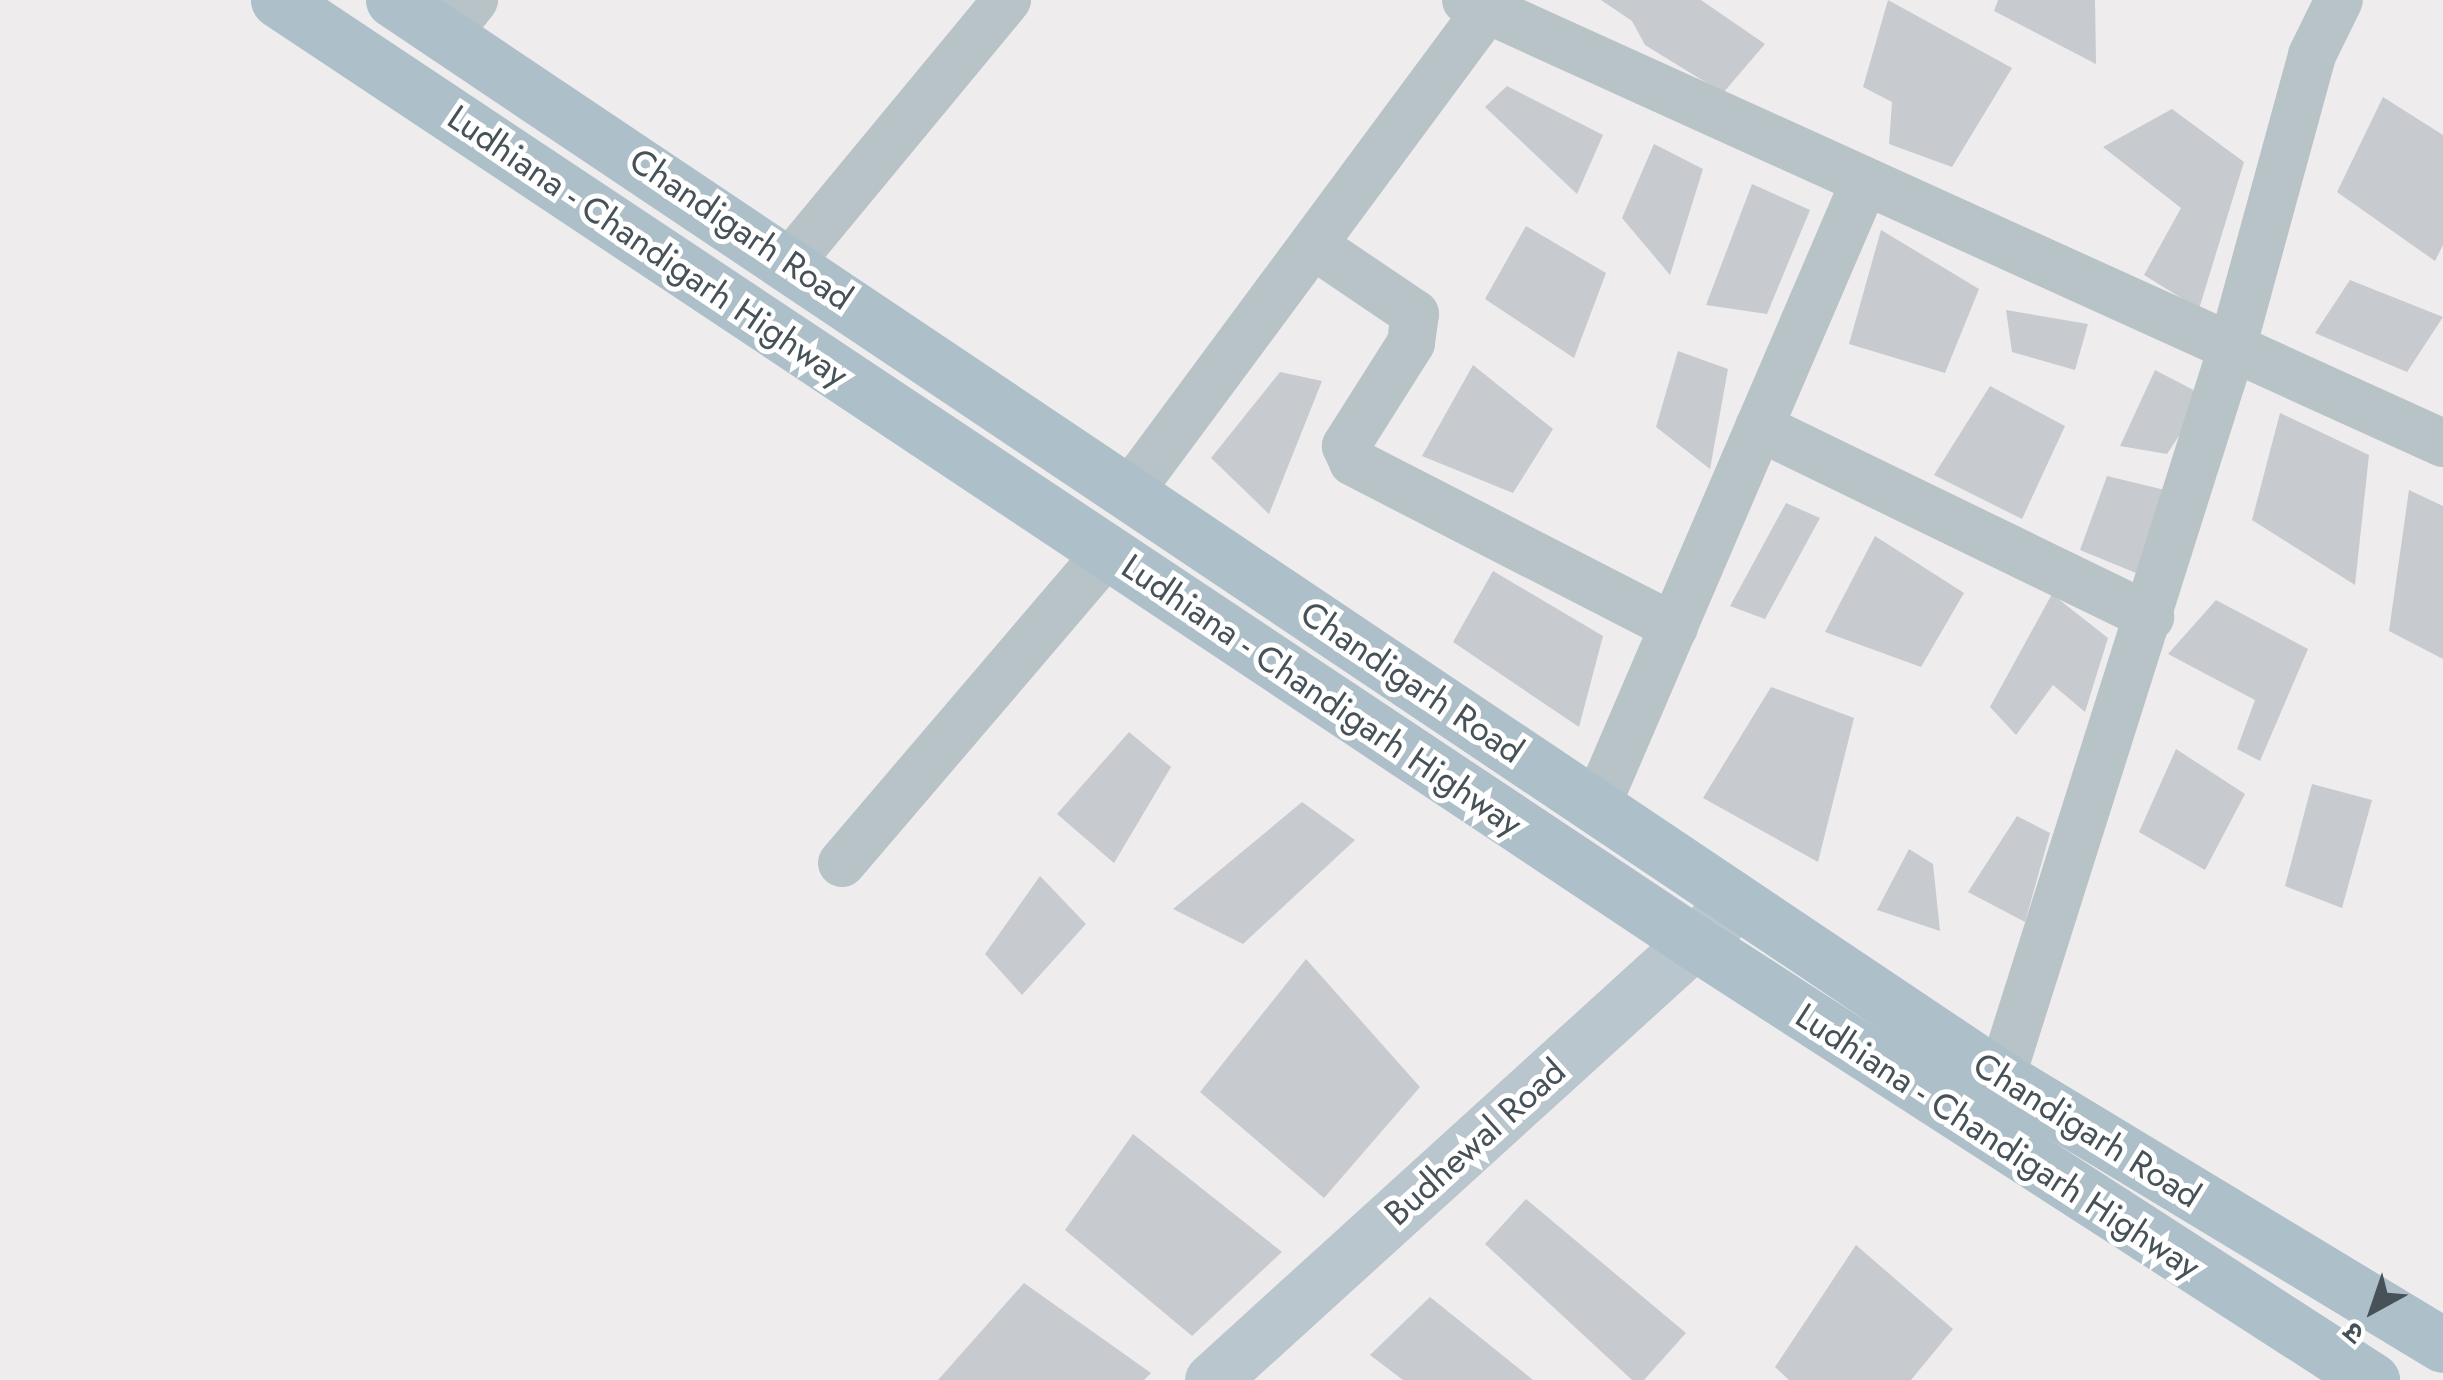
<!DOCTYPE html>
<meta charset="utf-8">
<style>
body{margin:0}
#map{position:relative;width:2443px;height:1380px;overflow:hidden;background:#efeced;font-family:Jost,"Noto Sans Devanagari",sans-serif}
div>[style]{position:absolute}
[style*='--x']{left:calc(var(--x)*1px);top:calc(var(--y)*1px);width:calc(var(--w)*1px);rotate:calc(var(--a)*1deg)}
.building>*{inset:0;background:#c7cacf}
.street>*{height:48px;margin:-24px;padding:0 24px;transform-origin:24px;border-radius:24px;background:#b8c3c8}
.secondary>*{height:55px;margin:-27.5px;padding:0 27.5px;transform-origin:27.5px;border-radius:27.5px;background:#b9c6cd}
.primary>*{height:55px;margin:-27.5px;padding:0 27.5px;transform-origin:27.5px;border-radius:27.5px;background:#adc0ca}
span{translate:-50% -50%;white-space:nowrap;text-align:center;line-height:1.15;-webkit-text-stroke:10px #fff;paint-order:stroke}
.street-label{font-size:35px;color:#465258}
.north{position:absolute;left:2323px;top:1260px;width:100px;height:100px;-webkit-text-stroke:8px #fff;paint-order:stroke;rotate:220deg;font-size:28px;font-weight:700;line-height:40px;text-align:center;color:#465258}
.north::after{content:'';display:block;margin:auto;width:35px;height:45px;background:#465258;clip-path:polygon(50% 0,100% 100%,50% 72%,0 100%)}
</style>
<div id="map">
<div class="building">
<i style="clip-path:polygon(1601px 0,1701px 0,1765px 44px,1723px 93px,1645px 45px,1632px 21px)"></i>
<i style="clip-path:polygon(1888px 0,2012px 68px,1952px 167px,1889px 144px,1892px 102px,1863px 87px)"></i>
<i style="clip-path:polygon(1998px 0,2095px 0,2096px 64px,1994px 11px)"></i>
<i style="clip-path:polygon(1507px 86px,1603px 135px,1577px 194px,1485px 107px)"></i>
<i style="clip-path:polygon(2383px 97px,2443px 135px,2443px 245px,2435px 261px,2337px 192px)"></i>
<i style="clip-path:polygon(2172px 109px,2244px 162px,2199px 309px,2144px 275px,2181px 208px,2103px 147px)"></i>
<i style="clip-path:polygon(1654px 144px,1703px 169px,1670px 275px,1622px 218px)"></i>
<i style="clip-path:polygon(1752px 184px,1810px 210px,1767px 314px,1706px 305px)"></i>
<i style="clip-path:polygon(1526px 226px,1606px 273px,1574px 358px,1485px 299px)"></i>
<i style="clip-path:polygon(1881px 230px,1979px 289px,1945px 373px,1849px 344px)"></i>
<i style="clip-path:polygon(2350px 280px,2443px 317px,2407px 372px,2315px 333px)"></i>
<i style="clip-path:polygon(2006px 310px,2088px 324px,2075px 370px,2012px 352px)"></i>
<i style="clip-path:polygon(1678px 351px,1728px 369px,1710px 469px,1656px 427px)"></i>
<i style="clip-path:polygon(1473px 365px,1553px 429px,1513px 493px,1422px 456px)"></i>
<i style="clip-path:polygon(2155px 370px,2205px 396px,2167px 454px,2120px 446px)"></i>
<i style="clip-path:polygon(1280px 372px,1322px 381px,1269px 514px,1211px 458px)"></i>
<i style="clip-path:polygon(1990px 386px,2065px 426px,2022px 519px,1934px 475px)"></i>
<i style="clip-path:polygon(2280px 413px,2369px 455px,2355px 585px,2252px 520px)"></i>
<i style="clip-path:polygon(2107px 476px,2165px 490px,2136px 573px,2080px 550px)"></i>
<i style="clip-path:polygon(2409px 490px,2443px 506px,2443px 659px,2389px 631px)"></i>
<i style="clip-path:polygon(1786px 503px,1820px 518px,1765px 619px,1730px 606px)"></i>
<i style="clip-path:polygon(1875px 536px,1964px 593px,1921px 667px,1825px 632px)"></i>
<i style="clip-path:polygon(1493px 571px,1603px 636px,1579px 727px,1453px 642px)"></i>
<i style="clip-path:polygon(2052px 594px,2108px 638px,2085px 712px,2053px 685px,2016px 735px,1990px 707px)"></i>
<i style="clip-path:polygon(2216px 600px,2308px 649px,2260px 761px,2237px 749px,2255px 700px,2168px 654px)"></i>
<i style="clip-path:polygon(1771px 687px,1854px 718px,1818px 862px,1703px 798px)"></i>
<i style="clip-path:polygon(1129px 732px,1171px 767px,1114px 863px,1057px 814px)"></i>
<i style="clip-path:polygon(2176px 749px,2245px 794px,2205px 870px,2139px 832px)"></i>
<i style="clip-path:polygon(2312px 784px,2372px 800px,2342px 908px,2285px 886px)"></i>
<i style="clip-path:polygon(1302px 802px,1355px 840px,1243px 944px,1173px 909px)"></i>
<i style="clip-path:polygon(2017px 816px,2050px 833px,2025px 922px,1968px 892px)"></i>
<i style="clip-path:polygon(1909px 849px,1933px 864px,1940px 931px,1877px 910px)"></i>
<i style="clip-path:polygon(1040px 876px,1086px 924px,1022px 995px,985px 954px)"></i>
<i style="clip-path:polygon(1306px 959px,1420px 1087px,1324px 1198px,1200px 1092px)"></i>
<i style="clip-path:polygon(1133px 1134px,1282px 1252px,1192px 1336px,1065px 1230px)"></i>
<i style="clip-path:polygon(1526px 1199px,1686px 1333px,1644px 1380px,1632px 1380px,1485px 1244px)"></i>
<i style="clip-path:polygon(1856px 1245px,1953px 1329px,1911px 1380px,1789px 1380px,1775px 1367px)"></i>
<i style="clip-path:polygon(1024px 1283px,1151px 1373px,1144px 1380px,938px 1380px)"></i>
<i style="clip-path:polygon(1430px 1297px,1533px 1380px,1403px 1380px,1370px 1355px)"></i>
</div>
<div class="street">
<i style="--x:1466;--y:0;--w:1073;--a:24.39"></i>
<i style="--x:446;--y:35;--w:45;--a:-51.3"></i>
<i style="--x:1313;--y:245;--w:123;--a:34.1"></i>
<i style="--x:1415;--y:314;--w:29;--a:98"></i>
<i style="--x:1411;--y:343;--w:122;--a:122.3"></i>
<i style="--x:1346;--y:446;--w:17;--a:66"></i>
<i style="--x:1353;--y:462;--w:361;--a:27.2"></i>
<i style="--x:791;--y:261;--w:339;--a:-50.4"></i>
<i style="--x:1759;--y:427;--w:435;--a:25.9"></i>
<i style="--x:1131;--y:490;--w:610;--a:-53.47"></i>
<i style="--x:1596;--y:807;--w:681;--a:-66.75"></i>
<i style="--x:842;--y:863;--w:409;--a:-49.5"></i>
<i style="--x:2001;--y:1078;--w:766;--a:-72.44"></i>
<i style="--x:2232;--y:348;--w:304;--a:-74.7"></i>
<i style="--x:2312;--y:55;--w:61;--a:-63.9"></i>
</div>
<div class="secondary">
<i style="--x:1212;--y:1380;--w:696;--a:-42.26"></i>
</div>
<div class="primary">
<i style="--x:278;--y:0;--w:1702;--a:33.64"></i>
<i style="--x:1695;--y:943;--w:806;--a:32.84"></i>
<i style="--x:393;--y:0;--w:1936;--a:33.84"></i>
<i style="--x:2001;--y:1078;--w:516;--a:31.14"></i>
</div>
<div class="street-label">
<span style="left:741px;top:229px;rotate:34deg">Chandigarh Road</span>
<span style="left:648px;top:246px;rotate:34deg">Ludhiana - Chandigarh Highway</span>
<span style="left:1412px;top:682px;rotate:34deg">Chandigarh Road</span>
<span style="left:1322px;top:695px;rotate:34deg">Ludhiana - Chandigarh Highway</span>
<span style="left:2087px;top:1130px;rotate:32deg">Chandigarh Road</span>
<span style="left:1998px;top:1141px;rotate:33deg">Ludhiana - Chandigarh Highway</span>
<span style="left:1475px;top:1142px;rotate:-42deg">Budhewal Road</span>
</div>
<div class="north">उ</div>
</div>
